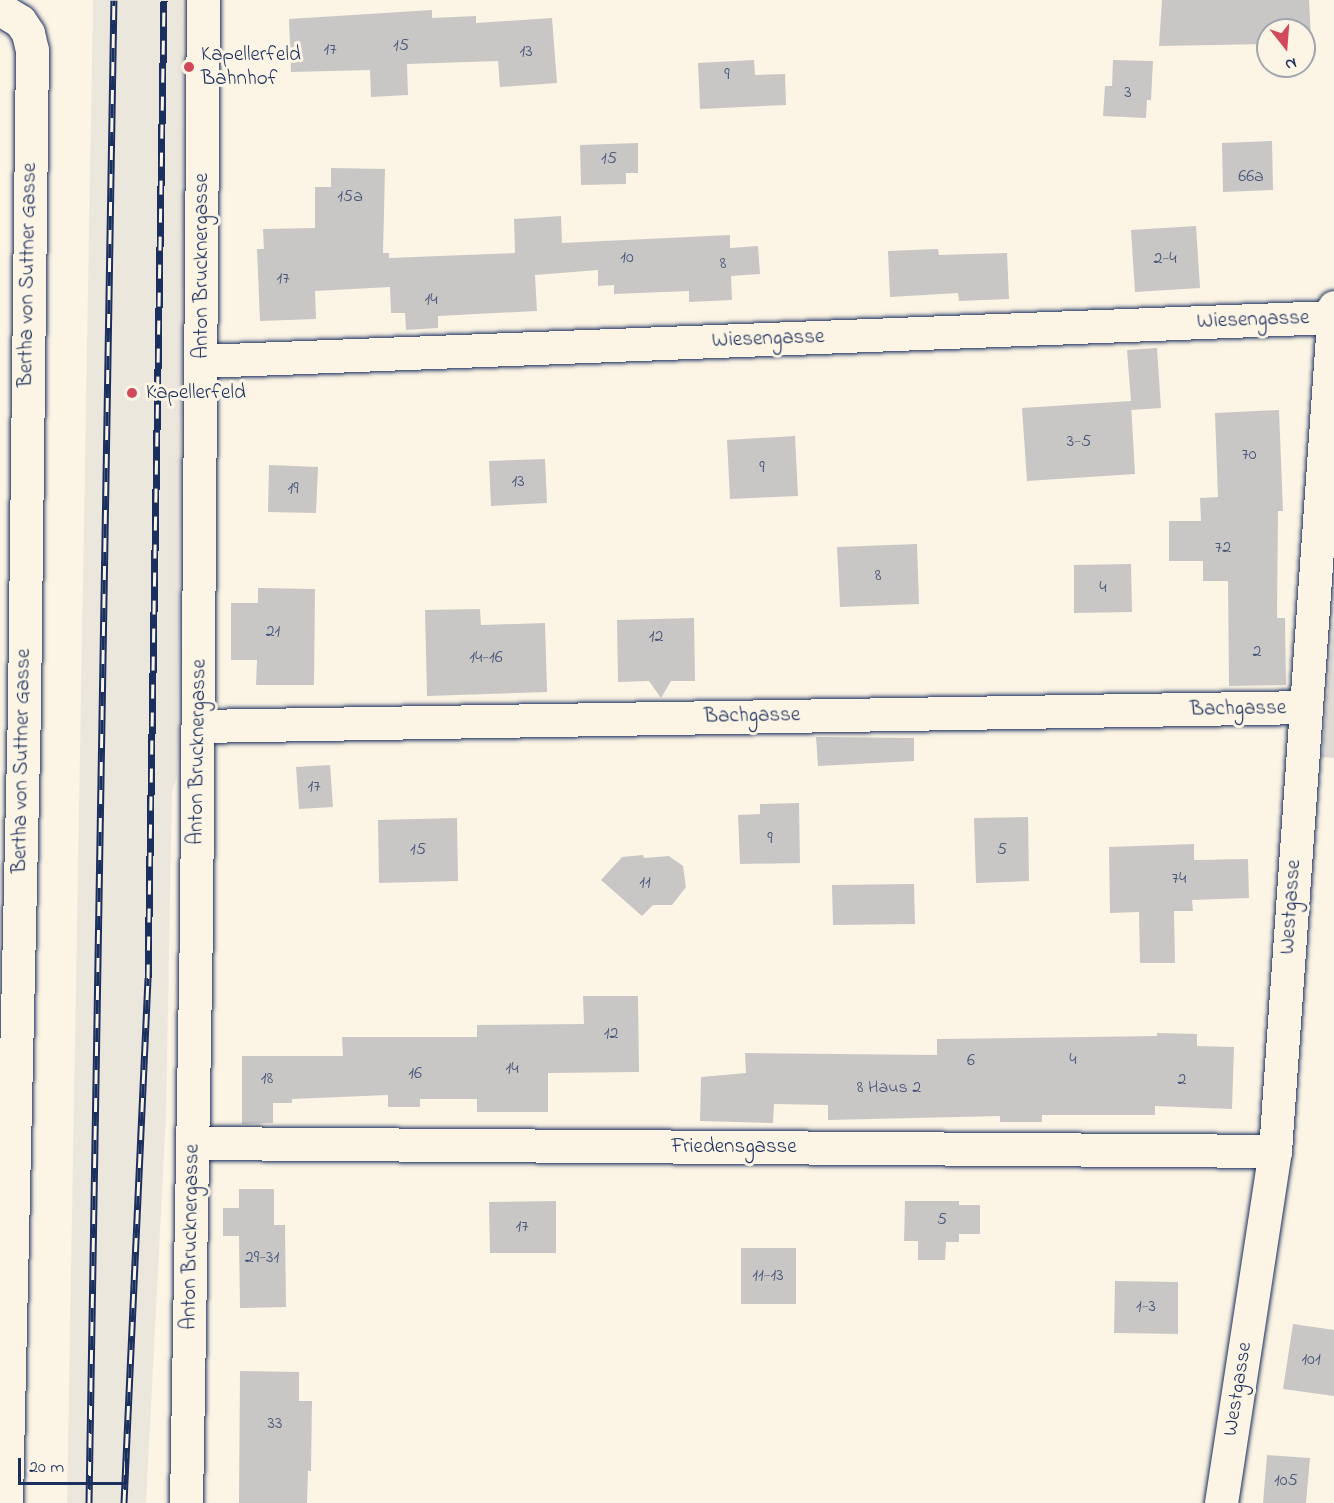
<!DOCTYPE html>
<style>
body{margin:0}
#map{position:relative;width:1334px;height:1503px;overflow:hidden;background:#fcf5e5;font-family:"Indie Flower",sans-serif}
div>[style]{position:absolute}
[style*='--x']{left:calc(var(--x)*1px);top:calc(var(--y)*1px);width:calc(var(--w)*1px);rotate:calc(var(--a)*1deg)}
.built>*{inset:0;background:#ece7dc}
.green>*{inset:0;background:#dfdbd4}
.building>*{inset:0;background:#c8c7c6}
.roads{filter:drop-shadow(0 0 2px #1b2f5e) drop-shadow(0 0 2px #1b2f5e)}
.minor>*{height:33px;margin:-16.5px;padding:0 16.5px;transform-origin:16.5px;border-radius:16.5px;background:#fcf5e5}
.rail>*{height:7px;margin-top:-3.5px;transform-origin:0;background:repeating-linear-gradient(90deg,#fcf5e5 0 14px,#1b2f5e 0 28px);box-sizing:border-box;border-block:2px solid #1b2f5e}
.dots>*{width:16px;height:16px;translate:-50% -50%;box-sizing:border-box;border:3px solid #fcf5e5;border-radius:50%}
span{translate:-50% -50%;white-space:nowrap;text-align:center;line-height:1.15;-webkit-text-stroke:6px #fcf5e5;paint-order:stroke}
.number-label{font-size:18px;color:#465578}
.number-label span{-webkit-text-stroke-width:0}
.poi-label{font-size:21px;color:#1b2f5e}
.left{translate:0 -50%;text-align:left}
.street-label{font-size:21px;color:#1b2f5e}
.north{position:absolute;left:1256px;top:18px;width:60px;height:60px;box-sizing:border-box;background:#fcf5e5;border:2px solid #a2a6af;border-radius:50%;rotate:163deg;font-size:16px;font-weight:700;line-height:24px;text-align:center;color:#1b2f5e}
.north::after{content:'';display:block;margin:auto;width:21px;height:27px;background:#d1495b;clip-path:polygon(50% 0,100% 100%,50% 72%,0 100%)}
.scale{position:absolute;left:18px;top:1458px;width:110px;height:27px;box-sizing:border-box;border:3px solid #1b2f5e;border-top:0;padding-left:8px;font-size:18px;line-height:21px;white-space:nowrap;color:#1b2f5e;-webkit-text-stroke:4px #fcf5e5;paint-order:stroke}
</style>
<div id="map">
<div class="built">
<i style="clip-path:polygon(93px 0,182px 0,184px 190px,177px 776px,172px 792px,166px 1116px,146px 1503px,67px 1503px)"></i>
</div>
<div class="green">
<i style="clip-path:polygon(1334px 617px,1334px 758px,1322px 757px)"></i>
</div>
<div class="building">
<i style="clip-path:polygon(1162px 0,1309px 0,1311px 38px,1304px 39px,1304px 30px,1268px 30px,1268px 44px,1159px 46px)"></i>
<i style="clip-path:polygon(432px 10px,432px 18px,476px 16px,476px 23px,552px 18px,557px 83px,500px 87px,498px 61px,407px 64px,408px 95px,371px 97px,370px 70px,291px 72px,289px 19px)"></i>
<i style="clip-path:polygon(754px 60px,755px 75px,785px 74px,786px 105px,700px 109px,698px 63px)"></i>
<i style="clip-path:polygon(1113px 60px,1153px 61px,1151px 100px,1147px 100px,1146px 118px,1103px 116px,1105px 86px,1112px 86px)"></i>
<i style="clip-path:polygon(1272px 141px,1273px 190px,1223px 192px,1222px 143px)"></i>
<i style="clip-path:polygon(638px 143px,638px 173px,626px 173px,626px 184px,581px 185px,580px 145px)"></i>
<i style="clip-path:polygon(331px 168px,385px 169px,383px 253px,389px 253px,389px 258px,515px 253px,514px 219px,561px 216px,562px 243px,730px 235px,730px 248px,758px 246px,760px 274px,731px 276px,732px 300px,689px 302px,689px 291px,614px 294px,614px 285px,598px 286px,598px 270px,535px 275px,537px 311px,438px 316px,438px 328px,406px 330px,405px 313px,391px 313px,390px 287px,315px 291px,316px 319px,260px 321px,257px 249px,264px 249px,263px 229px,315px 228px,315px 187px,331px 187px)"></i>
<i style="clip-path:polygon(1196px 226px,1200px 288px,1135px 292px,1131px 230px)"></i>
<i style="clip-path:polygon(938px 249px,939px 255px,1007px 253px,1009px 299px,959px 301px,958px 293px,890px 297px,888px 251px)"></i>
<i style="clip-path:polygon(1157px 348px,1161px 408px,1131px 410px,1131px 404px,1135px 474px,1027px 481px,1022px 408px,1131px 401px,1127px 350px)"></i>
<i style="clip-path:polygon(1279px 410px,1283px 511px,1278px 511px,1277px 618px,1285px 618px,1286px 685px,1229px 686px,1228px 581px,1203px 581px,1203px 561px,1169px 561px,1169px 521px,1201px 521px,1200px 498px,1218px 497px,1215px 413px)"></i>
<i style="clip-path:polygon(795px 436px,798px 496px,730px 499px,727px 440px)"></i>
<i style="clip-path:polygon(545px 459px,547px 503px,491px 506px,489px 461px)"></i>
<i style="clip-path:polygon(269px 465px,318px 467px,316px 513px,268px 512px)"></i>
<i style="clip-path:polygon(917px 544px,919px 604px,840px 607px,837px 547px)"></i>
<i style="clip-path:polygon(1131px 564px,1132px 612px,1074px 613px,1074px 565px)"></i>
<i style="clip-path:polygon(258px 588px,315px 589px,314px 685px,256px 685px,257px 660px,231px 660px,231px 603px,258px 603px)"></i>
<i style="clip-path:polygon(480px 609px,481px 625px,545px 623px,547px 692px,427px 696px,425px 610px)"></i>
<i style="clip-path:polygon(694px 618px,695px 681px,671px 681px,661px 698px,649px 681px,618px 682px,617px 620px)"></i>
<i style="clip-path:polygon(816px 737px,914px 738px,914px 761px,818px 766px)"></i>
<i style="clip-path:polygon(330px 765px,333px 807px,299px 809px,296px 767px)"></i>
<i style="clip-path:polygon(799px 803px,800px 863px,740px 864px,738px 815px,760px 814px,760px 804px)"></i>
<i style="clip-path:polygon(1028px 817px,1029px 881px,976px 883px,974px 818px)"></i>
<i style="clip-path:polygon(457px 818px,458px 881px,379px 883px,378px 820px)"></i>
<i style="clip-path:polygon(1194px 844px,1194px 860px,1248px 859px,1249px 898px,1192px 900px,1193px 911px,1174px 911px,1175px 963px,1140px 963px,1139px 912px,1110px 913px,1109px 847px)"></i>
<i style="clip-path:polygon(643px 855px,644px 858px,669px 856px,683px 866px,686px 887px,672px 905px,653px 905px,642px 916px,601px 880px,622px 857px)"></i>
<i style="clip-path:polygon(914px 884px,915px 924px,833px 925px,832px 885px)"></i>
<i style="clip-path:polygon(583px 996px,638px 996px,639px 1072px,548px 1073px,548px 1112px,477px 1112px,477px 1099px,420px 1099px,420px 1107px,388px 1107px,388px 1095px,292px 1099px,292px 1103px,273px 1103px,273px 1123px,242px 1124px,242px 1056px,343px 1056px,342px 1037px,477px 1037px,477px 1025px,584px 1024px)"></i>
<i style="clip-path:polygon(1157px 1033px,1197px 1034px,1197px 1046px,1234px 1047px,1232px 1109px,1155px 1106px,1155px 1115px,1042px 1115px,1042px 1122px,1000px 1122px,1000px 1116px,828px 1120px,828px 1105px,774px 1104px,773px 1123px,700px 1121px,701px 1077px,746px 1073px,745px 1053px,937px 1055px,937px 1039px,1157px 1036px)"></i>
<i style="clip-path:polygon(239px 1189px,274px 1189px,274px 1225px,285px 1225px,286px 1307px,240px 1308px,239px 1236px,223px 1236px,223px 1208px,239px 1208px)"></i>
<i style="clip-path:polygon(556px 1201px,556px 1253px,490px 1253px,489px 1202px)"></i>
<i style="clip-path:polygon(905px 1201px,959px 1201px,959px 1205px,980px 1205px,980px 1234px,959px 1234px,959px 1242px,946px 1242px,945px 1260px,918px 1260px,918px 1241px,904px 1241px)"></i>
<i style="clip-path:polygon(741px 1248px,796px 1248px,796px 1304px,741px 1304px)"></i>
<i style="clip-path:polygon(1115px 1281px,1178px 1282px,1178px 1334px,1114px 1333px)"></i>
<i style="clip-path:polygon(1293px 1324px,1334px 1330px,1334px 1396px,1283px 1389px)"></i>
<i style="clip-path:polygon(240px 1371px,299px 1372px,299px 1401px,312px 1401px,311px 1471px,308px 1471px,307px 1503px,239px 1503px)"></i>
<i style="clip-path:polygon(1267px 1455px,1310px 1458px,1306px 1503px,1263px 1503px)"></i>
</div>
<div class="roads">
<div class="minor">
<i style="--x:0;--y:9;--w:23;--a:31"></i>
<i style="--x:20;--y:21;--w:14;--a:56"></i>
<i style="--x:28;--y:33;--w:17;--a:77"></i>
<i style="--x:32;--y:50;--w:658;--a:90.7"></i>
<i style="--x:24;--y:708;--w:795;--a:91.3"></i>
<i style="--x:202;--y:361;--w:1132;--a:-2.23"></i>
<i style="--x:198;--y:726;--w:1107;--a:-0.98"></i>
<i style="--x:193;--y:1143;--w:1082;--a:0.42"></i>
<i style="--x:186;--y:1503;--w:577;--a:-89.01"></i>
<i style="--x:196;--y:926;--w:926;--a:-89.57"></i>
<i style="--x:1221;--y:1503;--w:356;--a:-81.3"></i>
<i style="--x:1275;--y:1151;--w:846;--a:-86"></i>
</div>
</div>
<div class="rail">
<i style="--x:89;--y:1503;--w:1503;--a:-89.05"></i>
<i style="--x:124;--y:1503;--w:526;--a:-87.38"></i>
<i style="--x:148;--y:978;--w:978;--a:-89.06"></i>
</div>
<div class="dots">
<i style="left:189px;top:67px;background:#d1495b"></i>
<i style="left:132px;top:393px;background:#d1495b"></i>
</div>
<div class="number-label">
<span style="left:401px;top:46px">15</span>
<span style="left:330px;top:50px">17</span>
<span style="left:526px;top:52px">13</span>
<span style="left:727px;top:75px">9</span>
<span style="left:1128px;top:93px">3</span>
<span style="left:609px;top:159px">15</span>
<span style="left:1251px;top:177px">66a</span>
<span style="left:350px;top:197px">15a</span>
<span style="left:627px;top:258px">10</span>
<span style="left:1165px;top:259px">2-4</span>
<span style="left:723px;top:264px">8</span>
<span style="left:283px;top:279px">17</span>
<span style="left:431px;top:300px">14</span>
<span style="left:1079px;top:442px">3-5</span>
<span style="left:1249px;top:455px">70</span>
<span style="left:762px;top:468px">9</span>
<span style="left:518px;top:482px">13</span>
<span style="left:293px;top:489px">19</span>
<span style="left:1223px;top:548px">72</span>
<span style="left:878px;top:576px">8</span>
<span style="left:1103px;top:588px">4</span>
<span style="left:273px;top:632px">21</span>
<span style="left:656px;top:637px">12</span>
<span style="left:1257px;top:652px">2</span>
<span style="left:486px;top:658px">14-16</span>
<span style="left:314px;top:787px">17</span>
<span style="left:770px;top:839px">9</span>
<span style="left:418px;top:850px">15</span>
<span style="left:1002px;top:850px">5</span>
<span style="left:1179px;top:879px">74</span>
<span style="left:645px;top:883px">11</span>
<span style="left:611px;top:1034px">12</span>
<span style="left:1073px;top:1060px">4</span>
<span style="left:971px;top:1061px">6</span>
<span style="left:512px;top:1069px">14</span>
<span style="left:415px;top:1074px">16</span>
<span style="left:267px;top:1079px">18</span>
<span style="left:1182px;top:1080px">2</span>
<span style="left:889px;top:1088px">8 Haus 2</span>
<span style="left:942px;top:1220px">5</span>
<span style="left:522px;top:1227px">17</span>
<span style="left:262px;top:1258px">29-31</span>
<span style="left:768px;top:1276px">11-13</span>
<span style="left:1146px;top:1307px">1-3</span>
<span style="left:1311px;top:1360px">101</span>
<span style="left:275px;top:1424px">33</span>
<span style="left:1286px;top:1481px">105</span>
</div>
<div class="poi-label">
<span class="left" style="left:201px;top:67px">Kapellerfeld<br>Bahnhof</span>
<span class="left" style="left:146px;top:393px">Kapellerfeld</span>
</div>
<div class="street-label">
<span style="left:202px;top:266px;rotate:-90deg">Anton Brucknergasse</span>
<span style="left:28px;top:275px;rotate:-89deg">Bertha von Suttner Gasse</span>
<span style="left:1253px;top:320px;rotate:-2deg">Wiesengasse</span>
<span style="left:768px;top:339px;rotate:-2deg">Wiesengasse</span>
<span style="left:1238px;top:709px;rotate:-1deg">Bachgasse</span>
<span style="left:752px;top:716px;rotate:-1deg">Bachgasse</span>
<span style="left:198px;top:752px;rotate:-89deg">Anton Brucknergasse</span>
<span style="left:22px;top:761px;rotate:-89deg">Bertha von Suttner Gasse</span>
<span style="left:1291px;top:907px;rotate:-86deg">Westgasse</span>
<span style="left:734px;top:1147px">Friedensgasse</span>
<span style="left:191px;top:1237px;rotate:-89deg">Anton Brucknergasse</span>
<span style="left:1238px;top:1389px;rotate:-81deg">Westgasse</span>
</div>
<div class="north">N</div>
<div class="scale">20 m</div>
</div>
